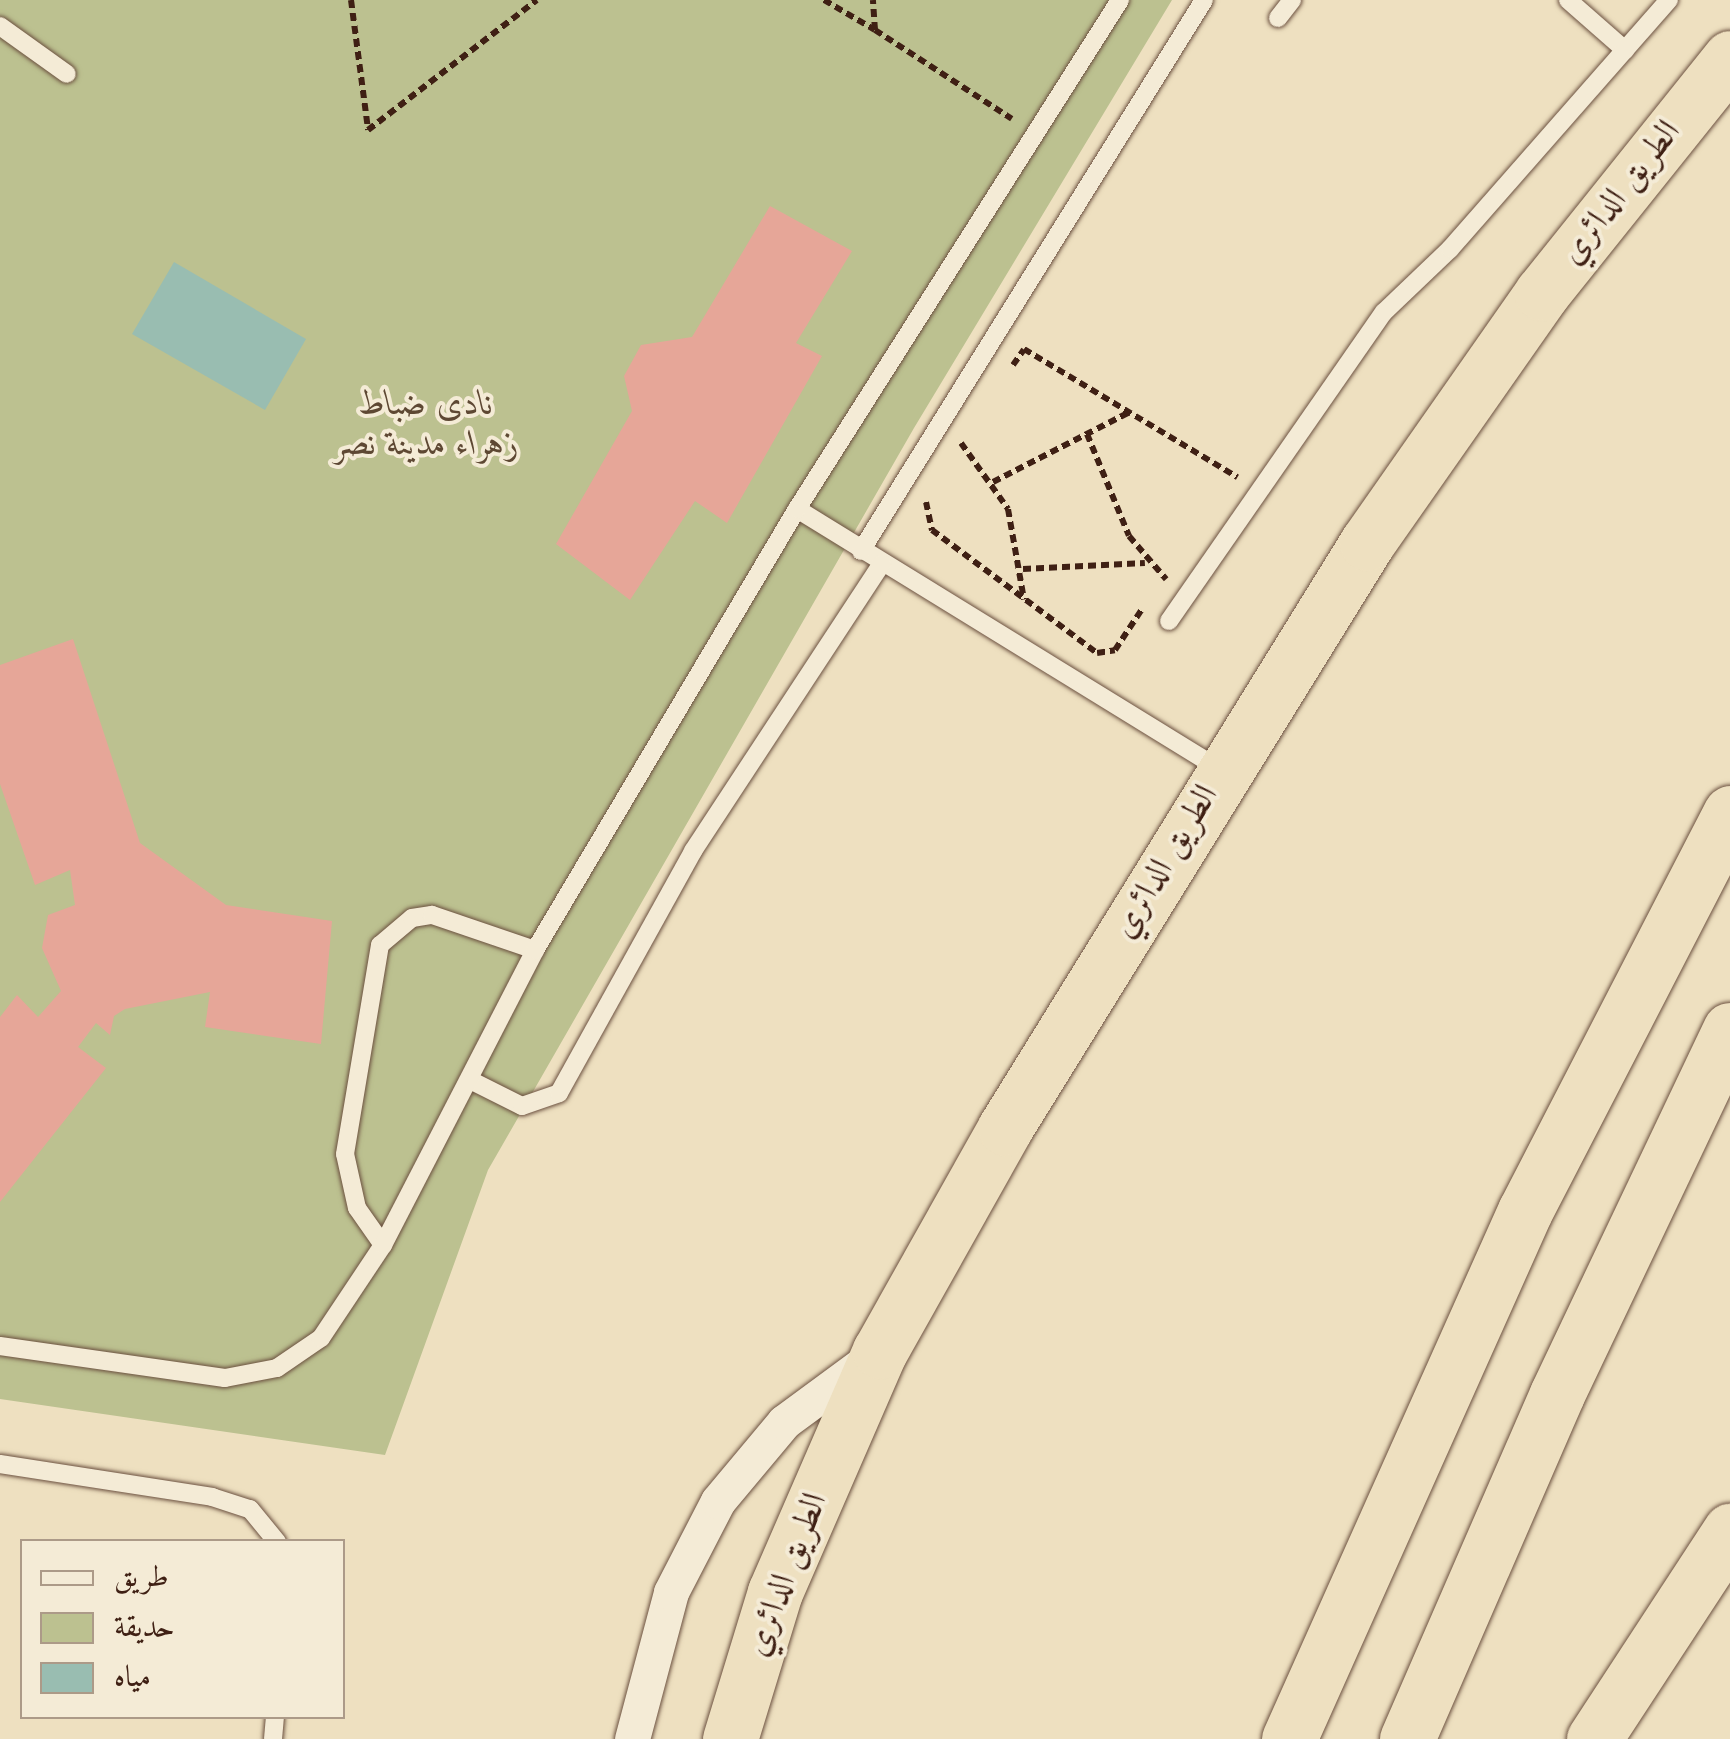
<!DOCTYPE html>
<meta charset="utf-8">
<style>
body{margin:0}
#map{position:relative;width:1730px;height:1739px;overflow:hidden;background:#eee0c0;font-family:"Old Standard TT",Amiri,serif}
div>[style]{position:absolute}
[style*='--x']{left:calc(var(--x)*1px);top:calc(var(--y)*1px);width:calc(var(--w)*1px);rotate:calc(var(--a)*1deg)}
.green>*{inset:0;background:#bcc190}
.water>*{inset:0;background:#99bdb1}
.building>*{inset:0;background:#e6a698}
.path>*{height:6px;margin-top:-3px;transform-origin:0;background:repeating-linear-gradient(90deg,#3f2014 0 8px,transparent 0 13px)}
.roads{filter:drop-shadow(0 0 2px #6b503f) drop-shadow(0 0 2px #6b503f)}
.service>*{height:18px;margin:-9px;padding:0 9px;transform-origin:9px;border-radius:9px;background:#f4ebd6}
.minor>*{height:35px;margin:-17.5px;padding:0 17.5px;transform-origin:17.5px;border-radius:17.5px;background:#f4ebd6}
.trunk>*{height:55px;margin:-27.5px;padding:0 27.5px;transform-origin:27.5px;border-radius:27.5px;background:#eee0c0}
.motorway>*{height:55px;margin:-27.5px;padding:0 27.5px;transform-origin:27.5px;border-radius:27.5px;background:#eee0c0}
span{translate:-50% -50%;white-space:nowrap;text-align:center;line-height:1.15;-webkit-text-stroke:8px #f4ebd6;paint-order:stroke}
.street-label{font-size:35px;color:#3f2014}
.park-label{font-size:35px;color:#5e4833;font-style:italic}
.legend{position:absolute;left:20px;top:1539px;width:325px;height:180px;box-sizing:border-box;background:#f4ebd6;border:2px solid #ac9a88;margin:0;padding:12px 18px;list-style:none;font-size:30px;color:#3f2014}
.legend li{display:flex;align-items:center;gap:20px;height:50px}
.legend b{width:50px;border:2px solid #ac9a88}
</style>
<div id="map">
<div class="green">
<i style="clip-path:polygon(0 0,1172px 0,914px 428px,488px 1170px,385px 1455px,0 1399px)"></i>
</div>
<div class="water">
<i style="clip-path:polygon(174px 262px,306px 339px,265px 410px,132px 334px)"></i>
</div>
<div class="building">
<i style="clip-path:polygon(770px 206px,852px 251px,796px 343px,822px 356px,727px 523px,695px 501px,630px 600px,556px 544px,632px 411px,624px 376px,641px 345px,692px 337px)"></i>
<i style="clip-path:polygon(73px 639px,140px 843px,226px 905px,332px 921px,321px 1044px,205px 1027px,210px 992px,125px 1009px,114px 1016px,110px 1035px,96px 1023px,78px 1047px,106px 1068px,0 1202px,0 1017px,17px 995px,38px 1017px,61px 991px,42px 948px,48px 915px,75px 905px,70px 870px,35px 885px,0 784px,0 665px)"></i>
</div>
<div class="path">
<i style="--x:351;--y:0;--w:131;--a:82.5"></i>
<i style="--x:368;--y:130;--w:213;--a:-37.6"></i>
<i style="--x:824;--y:0;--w:59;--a:30.5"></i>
<i style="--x:875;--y:30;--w:30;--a:-94"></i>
<i style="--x:875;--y:30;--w:163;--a:33"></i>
<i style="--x:1013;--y:365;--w:19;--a:-55"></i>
<i style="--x:1024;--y:349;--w:249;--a:31"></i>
<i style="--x:1087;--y:434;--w:110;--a:67.6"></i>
<i style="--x:1129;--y:536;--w:57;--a:49.3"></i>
<i style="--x:961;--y:443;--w:81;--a:54.5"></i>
<i style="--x:1008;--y:509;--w:92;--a:80"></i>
<i style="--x:993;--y:482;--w:152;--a:-27.1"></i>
<i style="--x:926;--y:502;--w:29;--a:78"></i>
<i style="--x:932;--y:530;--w:206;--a:36.7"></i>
<i style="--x:1097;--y:653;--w:18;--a:-9"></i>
<i style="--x:1115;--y:650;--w:49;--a:-56.6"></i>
<i style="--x:1023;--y:569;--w:122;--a:-2.8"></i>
</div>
<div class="roads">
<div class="service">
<i style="--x:1568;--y:0;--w:76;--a:41.3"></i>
<i style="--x:1278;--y:18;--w:23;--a:-52"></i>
<i style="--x:0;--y:26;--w:82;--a:35.6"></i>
<i style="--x:797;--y:509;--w:494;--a:31.6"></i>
<i style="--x:861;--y:551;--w:649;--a:-58.1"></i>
<i style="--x:1169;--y:621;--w:376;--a:-55.2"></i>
<i style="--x:1384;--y:312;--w:91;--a:-43.7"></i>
<i style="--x:1450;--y:249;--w:332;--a:-48.7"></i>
<i style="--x:470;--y:1080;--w:58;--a:26.6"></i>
<i style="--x:522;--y:1106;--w:39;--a:-19"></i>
<i style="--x:559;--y:1093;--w:277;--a:-61"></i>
<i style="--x:693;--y:851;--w:344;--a:-56.7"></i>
<i style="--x:383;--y:1245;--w:45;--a:-125.1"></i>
<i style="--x:357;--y:1208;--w:55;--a:-102.5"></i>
<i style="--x:345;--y:1154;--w:212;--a:-80.5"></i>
<i style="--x:380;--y:945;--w:42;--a:-40.2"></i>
<i style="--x:412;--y:918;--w:20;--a:-9"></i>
<i style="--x:432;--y:915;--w:109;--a:18.8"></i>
<i style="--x:0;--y:1346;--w:227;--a:8.1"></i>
<i style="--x:225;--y:1378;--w:53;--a:-10.9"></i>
<i style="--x:277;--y:1368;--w:53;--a:-34.3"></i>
<i style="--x:321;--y:1338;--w:112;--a:-56.3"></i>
<i style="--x:383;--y:1245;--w:332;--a:-62.7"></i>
<i style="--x:535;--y:950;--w:513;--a:-59.29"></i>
<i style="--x:797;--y:509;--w:603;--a:-57.6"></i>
<i style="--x:0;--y:1464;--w:215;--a:8.8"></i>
<i style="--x:212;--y:1497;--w:40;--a:18"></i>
<i style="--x:250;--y:1509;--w:43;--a:50.7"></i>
<i style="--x:273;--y:1739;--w:23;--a:-85"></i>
</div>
<div class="minor">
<i style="--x:632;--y:1739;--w:152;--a:-75.1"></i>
<i style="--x:671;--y:1592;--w:102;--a:-62.7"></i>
<i style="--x:718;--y:1501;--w:103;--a:-50.1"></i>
<i style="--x:784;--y:1422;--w:118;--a:-36.4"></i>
</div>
<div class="trunk">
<i style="--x:730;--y:1739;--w:154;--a:-73"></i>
<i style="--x:775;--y:1592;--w:263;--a:-66.5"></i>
<i style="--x:880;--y:1351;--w:256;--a:-60.7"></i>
<i style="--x:1005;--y:1128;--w:688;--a:-58.25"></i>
<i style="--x:1367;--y:543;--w:305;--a:-55"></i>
<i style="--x:1542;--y:293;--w:301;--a:-51.3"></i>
</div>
<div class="motorway">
<i style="--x:1289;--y:1739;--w:578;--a:-65.92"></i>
<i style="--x:1525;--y:1211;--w:448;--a:-62.7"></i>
<i style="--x:1407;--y:1739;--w:376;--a:-66.5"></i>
<i style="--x:1557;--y:1394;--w:403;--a:-64.6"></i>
<i style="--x:1594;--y:1739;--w:249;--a:-56.8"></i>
</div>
</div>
<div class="street-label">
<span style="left:1621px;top:193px;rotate:-52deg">الطريق الدائري</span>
<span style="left:1166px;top:862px;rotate:-59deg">الطريق الدائري</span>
<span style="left:787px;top:1575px;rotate:-69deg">الطريق الدائري</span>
</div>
<div class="park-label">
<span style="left:426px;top:425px">نادى ضباط<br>زهراء مدينة نصر</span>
</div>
<ul class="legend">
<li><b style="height:12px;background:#f4ebd6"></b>طريق</li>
<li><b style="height:28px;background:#bcc190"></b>حديقة</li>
<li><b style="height:28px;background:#99bdb1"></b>مياه</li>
</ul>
</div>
